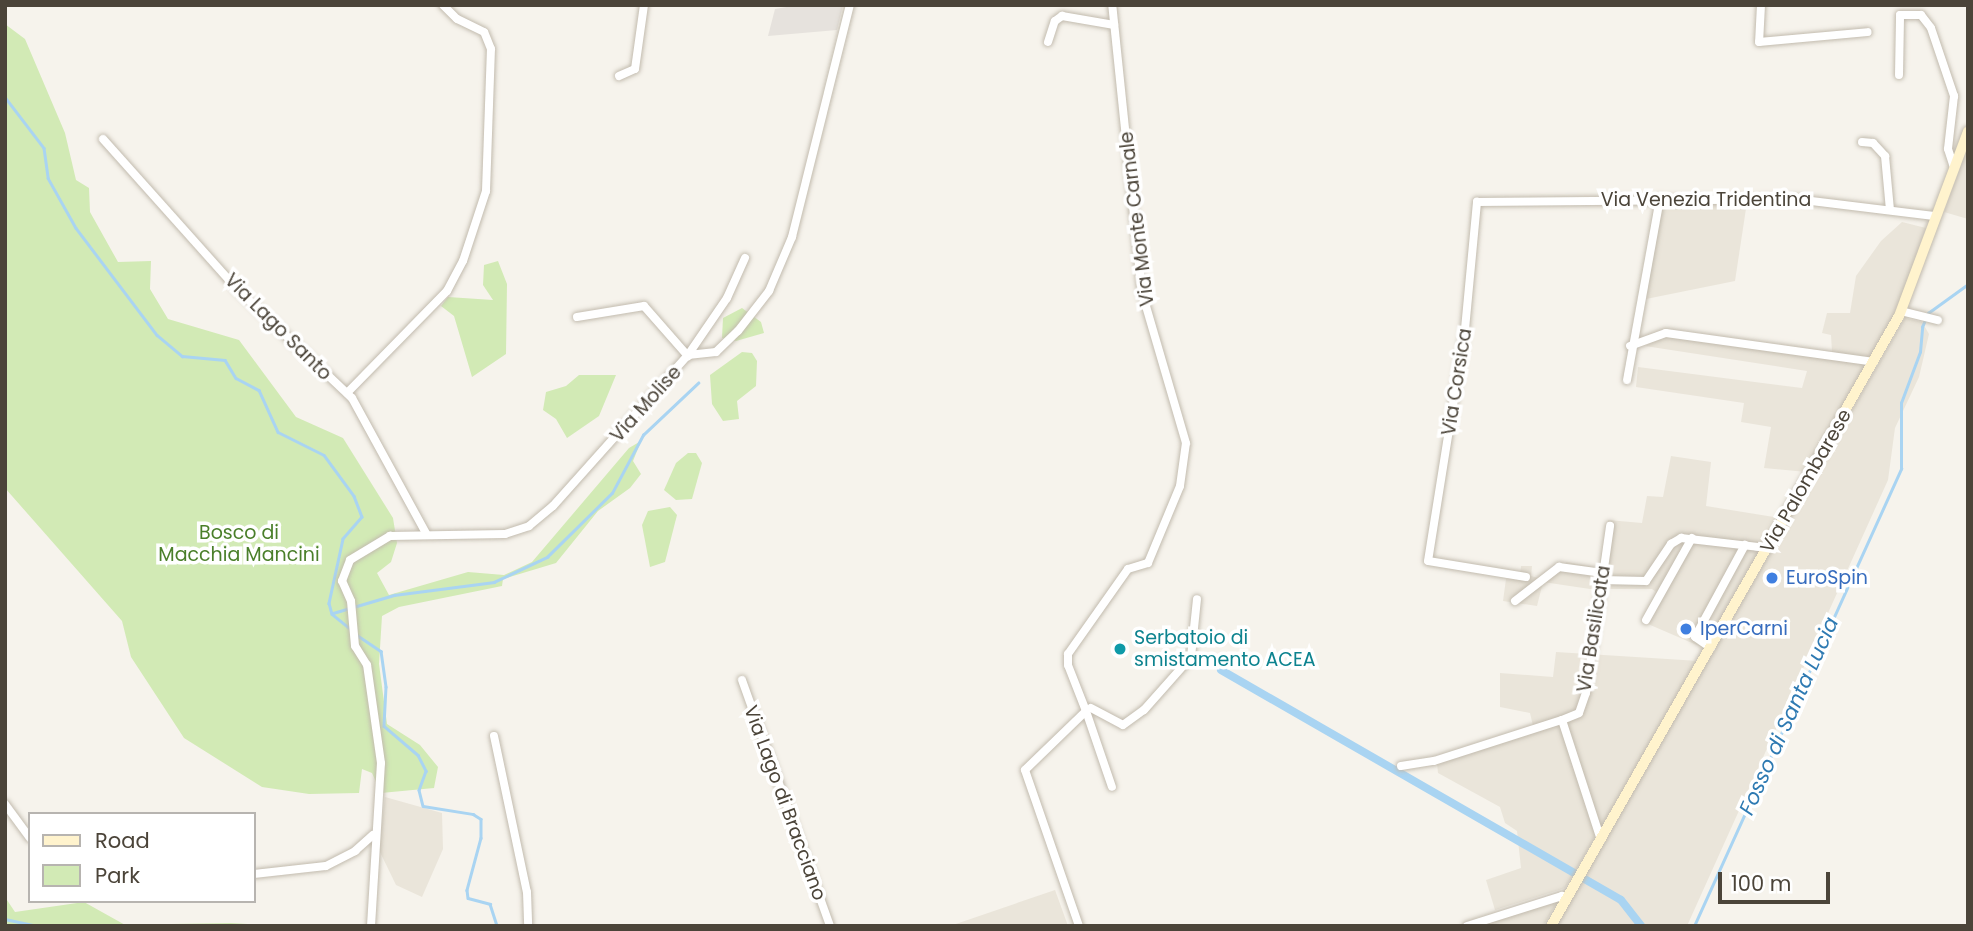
<!DOCTYPE html>
<style>
body{margin:0}
#map{position:relative;width:1973px;height:931px;overflow:hidden;background:#f6f3ec;font-family:Poppins,sans-serif}
div>[style]{position:absolute}
[style*='--x']{left:calc(var(--x)*1px);top:calc(var(--y)*1px);width:calc(var(--w)*1px);rotate:calc(var(--a)*1deg)}
.residential>*{inset:0;background:#eae5da}
.industrial>*{inset:0;background:#e6e2dd}
.green>*{inset:0;background:#d2eab5}
.stream>*{height:2.5px;margin:-1.25px;padding:0 1.25px;transform-origin:1.25px;border-radius:1.25px;background:#a9d4f2}
.canal>*{height:8px;margin:-4px;padding:0 4px;transform-origin:4px;border-radius:4px;background:#a9d4f2}
.roads{filter:drop-shadow(0 0 2px #c2bbae) drop-shadow(0 0 2px #c2bbae)}
.street>*{height:8px;margin:-4px;padding:0 4px;transform-origin:4px;border-radius:4px;background:#fff}
.secondary>*{height:10px;margin:-5px;padding:0 5px;transform-origin:5px;border-radius:5px;background:#fff3cd}
.dots>*{width:19px;height:19px;translate:-50% -50%;box-sizing:border-box;border:4px solid #fff;border-radius:50%}
span{translate:-50% -50%;white-space:nowrap;text-align:center;line-height:1.15;-webkit-text-stroke:7px #fff;paint-order:stroke}
.street-label{font-size:19px;color:#4b4439}
.park-label{font-size:19px;color:#4a7f2a}
.shop-label{font-size:19px;color:#366cbe}
.left{translate:0 -50%;text-align:left}
.culture-label{font-size:19px;color:#0d838f}
.water-label{font-size:21px;color:#2e7ab2;font-style:italic}
.frame{position:absolute;inset:0;border:7px solid #4b4439;pointer-events:none}
.legend{position:absolute;left:28px;top:812px;width:228px;height:91px;box-sizing:border-box;background:#fff;border:2px solid #b7b4b0;margin:0;padding:9px 12px;list-style:none;font-size:21px;color:#4b4439}
.legend li{display:flex;align-items:center;gap:14px;height:35px}
.legend b{width:35px;border:2px solid #b7b4b0}
.scale{position:absolute;left:1718px;top:872px;width:112px;height:32px;box-sizing:border-box;border:4px solid #4b4439;border-top:0;padding-left:9px;font-size:21px;line-height:24px;white-space:nowrap;color:#4b4439;-webkit-text-stroke:5px #fff;paint-order:stroke}
</style>
<div id="map">
<div class="residential">
<i style="clip-path:polygon(1968px 146px,1968px 219px,1944px 212px)"></i>
<i style="clip-path:polygon(1747px 202px,1735px 281px,1646px 299px,1662px 204px)"></i>
<i style="clip-path:polygon(1902px 222px,1926px 228px,1898px 308px,1806px 472px,1764px 468px,1771px 427px,1741px 422px,1744px 403px,1636px 387px,1638px 367px,1802px 388px,1807px 371px,1645px 346px,1672px 332px,1832px 352px,1831px 335px,1822px 333px,1827px 313px,1850px 313px,1856px 276px,1881px 241px)"></i>
<i style="clip-path:polygon(1905px 318px,1922px 322px,1929px 334px,1919px 377px,1895px 428px,1888px 480px,1687px 926px,1556px 926px)"></i>
<i style="clip-path:polygon(1671px 456px,1711px 462px,1706px 506px,1780px 518px,1706px 649px,1641px 621px,1656px 592px,1652px 589px,1590px 589px,1543px 582px,1537px 606px,1503px 601px,1506px 579px,1520px 575px,1521px 566px,1532px 566px,1531px 576px,1538px 578px,1567px 562px,1599px 568px,1608px 520px,1642px 523px,1647px 496px,1663px 497px)"></i>
<i style="clip-path:polygon(1556px 652px,1699px 661px,1565px 888px,1495px 910px,1486px 880px,1521px 868px,1517px 831px,1505px 823px,1500px 807px,1438px 773px,1437px 763px,1534px 730px,1530px 713px,1500px 707px,1500px 673px,1553px 677px)"></i>
<i style="clip-path:polygon(385px 797px,442px 813px,443px 849px,422px 897px,396px 885px,379px 850px)"></i>
<i style="clip-path:polygon(1055px 890px,1068px 926px,950px 926px)"></i>
<i style="clip-path:polygon(1558px 901px,1543px 926px,1475px 926px)"></i>
</div>
<div class="industrial">
<i style="clip-path:polygon(798px 5px,843px 5px,837px 30px,768px 36px,775px 9px)"></i>
</div>
<div class="green">
<i style="clip-path:polygon(5px 24px,25px 39px,65px 133px,76px 180px,89px 188px,90px 212px,118px 262px,151px 261px,150px 289px,168px 319px,239px 340px,296px 417px,343px 438px,393px 518px,397px 543px,391px 562px,377px 573px,389px 595px,468px 572px,504px 575px,532px 562px,629px 448px,641px 441px,633px 461px,641px 474px,630px 488px,598px 511px,556px 563px,503px 579px,502px 586px,399px 607px,382px 616px,379px 664px,387px 724px,420px 745px,438px 767px,434px 788px,381px 793px,372px 773px,362px 769px,359px 793px,309px 794px,262px 787px,184px 738px,131px 657px,122px 621px,5px 488px)"></i>
<i style="clip-path:polygon(498px 261px,507px 284px,506px 354px,472px 377px,454px 316px,441px 306px,448px 297px,493px 300px,483px 285px,484px 265px)"></i>
<i style="clip-path:polygon(742px 308px,761px 322px,764px 333px,736px 341px,722px 338px,723px 318px)"></i>
<i style="clip-path:polygon(742px 352px,752px 353px,757px 361px,756px 386px,737px 401px,739px 419px,723px 421px,712px 404px,710px 375px)"></i>
<i style="clip-path:polygon(579px 375px,616px 375px,599px 416px,567px 438px,556px 419px,543px 410px,546px 392px,566px 386px)"></i>
<i style="clip-path:polygon(688px 453px,696px 453px,702px 463px,692px 499px,676px 500px,664px 490px,676px 463px)"></i>
<i style="clip-path:polygon(670px 507px,677px 515px,665px 562px,650px 567px,642px 525px,648px 511px)"></i>
<i style="clip-path:polygon(5px 897px,15px 912px,84px 902px,127px 926px,5px 926px)"></i>
<i style="clip-path:polygon(231px 923px,281px 926px,165px 926px,171px 924px)"></i>
</div>
<div class="stream">
<i style="--x:5;--y:97;--w:64;--a:52.6"></i>
<i style="--x:44;--y:148;--w:30;--a:82"></i>
<i style="--x:48;--y:178;--w:57;--a:60.8"></i>
<i style="--x:76;--y:228;--w:134;--a:52.9"></i>
<i style="--x:157;--y:335;--w:33;--a:40"></i>
<i style="--x:182;--y:356;--w:43;--a:5.3"></i>
<i style="--x:225;--y:360;--w:21;--a:59"></i>
<i style="--x:236;--y:378;--w:26;--a:28"></i>
<i style="--x:259;--y:390;--w:46;--a:65.7"></i>
<i style="--x:278;--y:432;--w:51;--a:26.6"></i>
<i style="--x:324;--y:455;--w:51;--a:53.8"></i>
<i style="--x:354;--y:496;--w:22;--a:69"></i>
<i style="--x:362;--y:517;--w:29;--a:131"></i>
<i style="--x:343;--y:539;--w:66;--a:102.3"></i>
<i style="--x:329;--y:603;--w:11;--a:75"></i>
<i style="--x:332;--y:614;--w:26;--a:39"></i>
<i style="--x:333;--y:613;--w:64;--a:-16.4"></i>
<i style="--x:394;--y:595;--w:101;--a:-7.4"></i>
<i style="--x:494;--y:582;--w:59;--a:-25.3"></i>
<i style="--x:547;--y:557;--w:91;--a:-44.6"></i>
<i style="--x:612;--y:493;--w:66;--a:-61.9"></i>
<i style="--x:643;--y:435;--w:76;--a:-43.4"></i>
<i style="--x:357;--y:635;--w:29;--a:34"></i>
<i style="--x:381;--y:651;--w:36;--a:82"></i>
<i style="--x:386;--y:687;--w:39;--a:93"></i>
<i style="--x:384;--y:726;--w:45;--a:40.5"></i>
<i style="--x:418;--y:755;--w:18;--a:63"></i>
<i style="--x:426;--y:771;--w:20;--a:110"></i>
<i style="--x:419;--y:790;--w:16;--a:76"></i>
<i style="--x:423;--y:806;--w:51;--a:9.1"></i>
<i style="--x:473;--y:814;--w:9;--a:32"></i>
<i style="--x:481;--y:819;--w:19;--a:90"></i>
<i style="--x:481;--y:838;--w:54;--a:105.1"></i>
<i style="--x:467;--y:890;--w:8;--a:83"></i>
<i style="--x:468;--y:898;--w:23;--a:15"></i>
<i style="--x:490;--y:904;--w:23;--a:72"></i>
<i style="--x:5;--y:919;--w:34;--a:12"></i>
<i style="--x:1694;--y:926;--w:502;--a:-65.63"></i>
<i style="--x:1901;--y:469;--w:66;--a:-90"></i>
<i style="--x:1901;--y:403;--w:54;--a:-69.6"></i>
<i style="--x:1920;--y:352;--w:25;--a:-85"></i>
<i style="--x:1922;--y:327;--w:15;--a:-67"></i>
<i style="--x:1928;--y:313;--w:49;--a:-35.9"></i>
</div>
<div class="canal">
<i style="--x:1221;--y:670;--w:461;--a:29.9"></i>
<i style="--x:1621;--y:900;--w:33;--a:52"></i>
</div>
<div class="roads">
<div class="street">
<i style="--x:1761;--y:5;--w:37;--a:93"></i>
<i style="--x:1759;--y:42;--w:109;--a:-5.2"></i>
<i style="--x:1048;--y:42;--w:22;--a:-72"></i>
<i style="--x:1055;--y:21;--w:9;--a:-36"></i>
<i style="--x:1062;--y:16;--w:53;--a:9.8"></i>
<i style="--x:1899;--y:75;--w:60;--a:-89"></i>
<i style="--x:1900;--y:15;--w:21;--a:0"></i>
<i style="--x:1921;--y:15;--w:16;--a:52"></i>
<i style="--x:1931;--y:28;--w:72;--a:71.3"></i>
<i style="--x:1954;--y:96;--w:53;--a:96.5"></i>
<i style="--x:1948;--y:149;--w:20;--a:72"></i>
<i style="--x:619;--y:76;--w:17;--a:-24"></i>
<i style="--x:635;--y:69;--w:65;--a:-82"></i>
<i style="--x:103;--y:139;--w:201;--a:48.2"></i>
<i style="--x:237;--y:289;--w:158;--a:43.5"></i>
<i style="--x:352;--y:398;--w:154;--a:61.3"></i>
<i style="--x:1862;--y:142;--w:11;--a:5"></i>
<i style="--x:1873;--y:143;--w:18;--a:47"></i>
<i style="--x:1885;--y:156;--w:54;--a:84.7"></i>
<i style="--x:1901;--y:311;--w:38;--a:14"></i>
<i style="--x:577;--y:317;--w:68;--a:-9.3"></i>
<i style="--x:644;--y:306;--w:67;--a:48.7"></i>
<i style="--x:1630;--y:346;--w:38;--a:-20"></i>
<i style="--x:1666;--y:333;--w:210;--a:7.9"></i>
<i style="--x:688;--y:355;--w:69;--a:-55.6"></i>
<i style="--x:727;--y:298;--w:44;--a:-65.8"></i>
<i style="--x:1627;--y:380;--w:184;--a:-79.7"></i>
<i style="--x:347;--y:393;--w:143;--a:-45.6"></i>
<i style="--x:447;--y:291;--w:34;--a:-62"></i>
<i style="--x:463;--y:261;--w:74;--a:-71.8"></i>
<i style="--x:486;--y:191;--w:142;--a:-88"></i>
<i style="--x:491;--y:49;--w:18;--a:-112"></i>
<i style="--x:484;--y:32;--w:30;--a:-154"></i>
<i style="--x:457;--y:19;--w:20;--a:-135"></i>
<i style="--x:1526;--y:577;--w:99;--a:-170.7"></i>
<i style="--x:1428;--y:561;--w:235;--a:-80.9"></i>
<i style="--x:1465;--y:329;--w:128;--a:-84.6"></i>
<i style="--x:1477;--y:202;--w:318;--a:-0.5"></i>
<i style="--x:1795;--y:199;--w:140;--a:7"></i>
<i style="--x:1601;--y:580;--w:45;--a:1.3"></i>
<i style="--x:1646;--y:581;--w:45;--a:-56"></i>
<i style="--x:1671;--y:544;--w:12;--a:-31"></i>
<i style="--x:1681;--y:538;--w:88;--a:6.6"></i>
<i style="--x:1515;--y:601;--w:56;--a:-37.7"></i>
<i style="--x:1559;--y:567;--w:44;--a:7.8"></i>
<i style="--x:1646;--y:620;--w:94;--a:-60.7"></i>
<i style="--x:1711;--y:648;--w:19;--a:-145"></i>
<i style="--x:1695;--y:637;--w:105;--a:-61.5"></i>
<i style="--x:742;--y:680;--w:261;--a:70.3"></i>
<i style="--x:1091;--y:708;--w:36;--a:28"></i>
<i style="--x:1123;--y:725;--w:26;--a:-36"></i>
<i style="--x:1144;--y:710;--w:71;--a:-48.4"></i>
<i style="--x:1191;--y:657;--w:58;--a:-84.1"></i>
<i style="--x:1086;--y:711;--w:80;--a:71.1"></i>
<i style="--x:494;--y:736;--w:159;--a:78.1"></i>
<i style="--x:527;--y:892;--w:34;--a:88"></i>
<i style="--x:1401;--y:766;--w:33;--a:-9"></i>
<i style="--x:1434;--y:761;--w:134;--a:-17.8"></i>
<i style="--x:5;--y:804;--w:42;--a:53.7"></i>
<i style="--x:1601;--y:840;--w:126;--a:-108"></i>
<i style="--x:1562;--y:720;--w:18;--a:-22"></i>
<i style="--x:1579;--y:713;--w:21;--a:-71"></i>
<i style="--x:1586;--y:693;--w:169;--a:-81.8"></i>
<i style="--x:254;--y:874;--w:72;--a:-6.3"></i>
<i style="--x:326;--y:866;--w:33;--a:-27"></i>
<i style="--x:355;--y:851;--w:24;--a:-42"></i>
<i style="--x:371;--y:926;--w:163;--a:-86.5"></i>
<i style="--x:381;--y:763;--w:99;--a:-98.1"></i>
<i style="--x:367;--y:665;--w:22;--a:-122"></i>
<i style="--x:355;--y:646;--w:45;--a:-95.1"></i>
<i style="--x:351;--y:601;--w:22;--a:-114"></i>
<i style="--x:342;--y:581;--w:22;--a:-69"></i>
<i style="--x:350;--y:560;--w:47;--a:-31"></i>
<i style="--x:390;--y:536;--w:115;--a:-1"></i>
<i style="--x:505;--y:534;--w:25;--a:-18"></i>
<i style="--x:529;--y:526;--w:31;--a:-40"></i>
<i style="--x:553;--y:506;--w:203;--a:-48.2"></i>
<i style="--x:688;--y:355;--w:28;--a:-6"></i>
<i style="--x:716;--y:352;--w:30;--a:-44"></i>
<i style="--x:738;--y:331;--w:51;--a:-52.2"></i>
<i style="--x:769;--y:291;--w:59;--a:-66.9"></i>
<i style="--x:792;--y:237;--w:239;--a:-76"></i>
<i style="--x:1079;--y:926;--w:165;--a:-109.1"></i>
<i style="--x:1025;--y:770;--w:85;--a:-44"></i>
<i style="--x:1086;--y:711;--w:49;--a:-111.4"></i>
<i style="--x:1068;--y:665;--w:11;--a:-90"></i>
<i style="--x:1068;--y:654;--w:104;--a:-54.8"></i>
<i style="--x:1128;--y:569;--w:21;--a:-17"></i>
<i style="--x:1148;--y:563;--w:83;--a:-67.4"></i>
<i style="--x:1180;--y:486;--w:43;--a:-82.1"></i>
<i style="--x:1186;--y:443;--w:156;--a:-106.3"></i>
<i style="--x:1142;--y:293;--w:290;--a:-95.9"></i>
<i style="--x:1467;--y:926;--w:100;--a:-17.5"></i>
<i style="--x:1562;--y:896;--w:5;--a:22"></i>
</div>
<div class="secondary">
<i style="--x:1551;--y:926;--w:702;--a:-60.3"></i>
<i style="--x:1899;--y:316;--w:197;--a:-69.5"></i>
</div>
</div>
<div class="dots">
<i style="left:1772px;top:578px;background:#3f7fe0"></i>
<i style="left:1686px;top:629px;background:#3f7fe0"></i>
<i style="left:1120px;top:649px;background:#0f9aa8"></i>
</div>
<div class="street-label">
<span style="left:1706px;top:200px">Via Venezia Tridentina</span>
<span style="left:1137px;top:219px;rotate:-97deg">Via Monte Carnale</span>
<span style="left:278px;top:327px;rotate:45deg">Via Lago Santo</span>
<span style="left:1457px;top:382px;rotate:-81deg">Via Corsica</span>
<span style="left:646px;top:404px;rotate:-48deg">Via Molise</span>
<span style="left:1806px;top:481px;rotate:-60deg">Via Palombarese</span>
<span style="left:1594px;top:629px;rotate:-81deg">Via Basilicata</span>
<span style="left:785px;top:803px;rotate:70deg">Via Lago di Bracciano</span>
</div>
<div class="park-label">
<span style="left:239px;top:544px">Bosco di<br>Macchia Mancini</span>
</div>
<div class="shop-label">
<span class="left" style="left:1786px;top:578px">EuroSpin</span>
<span class="left" style="left:1700px;top:629px">IperCarni</span>
</div>
<div class="culture-label">
<span class="left" style="left:1134px;top:649px">Serbatoio di<br>smistamento ACEA</span>
</div>
<div class="water-label">
<span style="left:1789px;top:716px;rotate:-66deg">Fosso di Santa Lucia</span>
</div>
<div class="frame"></div>
<ul class="legend">
<li><b style="height:9px;background:#fff3cd"></b>Road</li>
<li><b style="height:19px;background:#d2eab5"></b>Park</li>
</ul>
<div class="scale">100 m</div>
</div>
